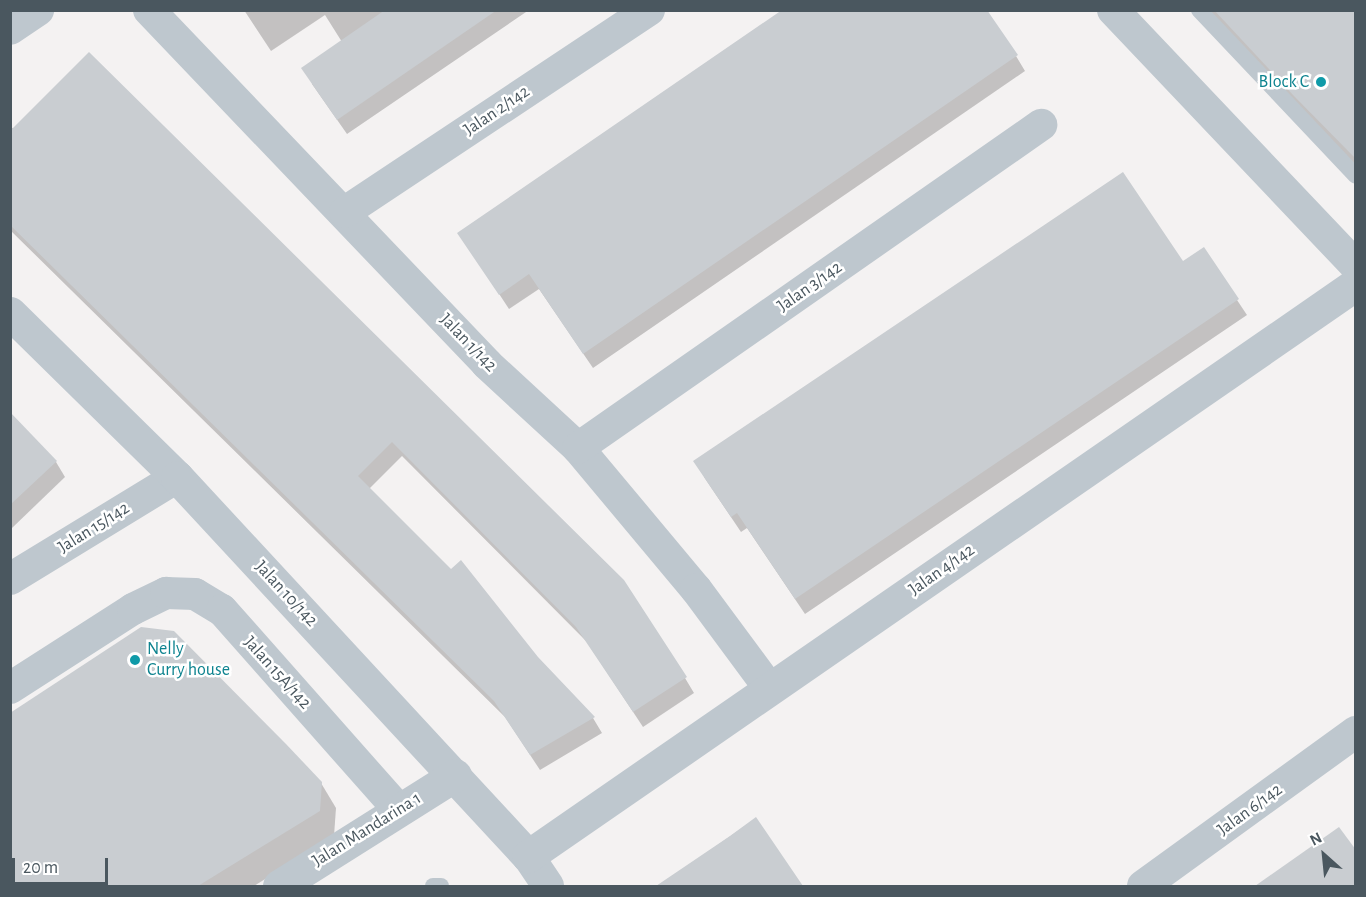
<!DOCTYPE html>
<html>
<head>
<meta charset="utf-8">
<style>
	body { margin:0 }
	#map { position:relative; width:1366px; height:897px; overflow:hidden; background:#f4f2f2; font-family:"Alegreya Sans",sans-serif }
	div>[style] { position:absolute }
	.shadow>* { inset:0; background:#0003 }
	.building>* { inset:0; background:#c9cdd1 }
	.service>* { height:16px; margin:-8px; padding:0 8px; transform-origin:8px; border-radius:8px; background:#bec7ce }
	.minor>* { height:32px; margin:-16px; padding:0 16px; transform-origin:16px; border-radius:16px; background:#bec7ce }
	.tertiary>* { height:33px; margin:-16.5px; padding:0 16.5px; transform-origin:16.5px; border-radius:16.5px; background:#bec7ce }
	.dots>* { width:16px; height:16px; translate:-50% -50%; box-sizing:border-box; border:3px solid #fff; border-radius:50% }
	span { translate:-50% -50%; white-space:nowrap; text-align:center; line-height:1.15; -webkit-text-stroke:5px #fff; paint-order:stroke }
	.culture-label { font-size:18px; color:#0d838f }
	.right { translate:-100% -50%; text-align:right }
	.left { translate:0 -50%; text-align:left }
	.street-label { font-size:18px; color:#4a575f }
	.frame { position:absolute; inset:0; border:12px solid #4a575f; pointer-events:none }
	.north { position:absolute; left:1294px; top:825px; width:60px; height:60px; -webkit-text-stroke:4px #fff; paint-order:stroke; rotate:333deg; font-size:16px; font-weight:700; line-height:24px; text-align:center; color:#4a575f }
	.north::after { content:''; display:block; margin:auto; width:21px; height:27px; background:#4a575f; clip-path:polygon(50% 0,100% 100%,50% 72%,0 100%) }
	.scale { position:absolute; left:12px; top:858px; width:96px; height:27px; box-sizing:border-box; border:3px solid #4a575f; border-top:0; padding-left:8px; font-size:18px; line-height:21px; white-space:nowrap; color:#4a575f; -webkit-text-stroke:4px #fff; paint-order:stroke }
</style>
</head>
<body>
<div id="map">
	<div class="shadow">
		<i style="clip-path:polygon(244px 10px,529px 10px,347px 134px,312px 84px,342px 42px,325px 15px,271px 51px)"></i>
		<i style="clip-path:polygon(1197px 10px,1356px 10px,1356px 176px)"></i>
		<i style="clip-path:polygon(1016px 56px,1025px 71px,593px 368px,539px 289px,509px 309px,459px 233px)"></i>
		<i style="clip-path:polygon(10px 126px,685px 678px,694px 693px,643px 727px,587px 642px,402px 456px,369px 489px,537px 658px,593px 718px,602px 733px,540px 770px,505px 717px,10px 230px)"></i>
		<i style="clip-path:polygon(1203px 249px,1247px 315px,805px 614px,747px 528px,741px 532px,704px 477px,1183px 263px)"></i>
		<i style="clip-path:polygon(10px 414px,56px 462px,65px 477px,11px 529px)"></i>
		<i style="clip-path:polygon(10px 714px,321px 783px,336px 808px,334px 836px,254px 886px,10px 886px)"></i>
		<i style="clip-path:polygon(755px 819px,802px 886px,659px 886px)"></i>
		<i style="clip-path:polygon(1339px 829px,1356px 852px,1356px 886px,1258px 886px)"></i>
	</div>
	<div class="building">
		<i style="clip-path:polygon(385px 10px,497px 10px,337px 120px,301px 68px)"></i>
		<i style="clip-path:polygon(782px 10px,987px 10px,1018px 55px,583px 354px,529px 274px,499px 295px,457px 233px)"></i>
		<i style="clip-path:polygon(1214px 10px,1356px 10px,1356px 159px,1294px 96px)"></i>
		<i style="clip-path:polygon(89px 52px,624px 580px,687px 677px,633px 712px,576px 627px,392px 442px,358px 476px,451px 569px,461px 560px,538px 657px,595px 717px,530px 755px,494px 701px,10px 225px,10px 131px)"></i>
		<i style="clip-path:polygon(1123px 172px,1183px 261px,1204px 247px,1239px 299px,795px 599px,737px 513px,731px 517px,693px 461px)"></i>
		<i style="clip-path:polygon(10px 412px,57px 461px,10px 505px)"></i>
		<i style="clip-path:polygon(141px 627px,174px 631px,286px 744px,322px 782px,320px 811px,198px 886px,10px 886px,10px 713px)"></i>
		<i style="clip-path:polygon(756px 817px,803px 886px,656px 886px,730px 836px)"></i>
		<i style="clip-path:polygon(1339px 827px,1356px 850px,1356px 886px,1255px 886px)"></i>
	</div>
	<div class="service">
		<i style="left:1199px;top:10px;width:228px;rotate:46.6deg"></i>
		<i style="left:433px;top:886px;width:8px"></i>
	</div>
	<div class="minor">
		<i style="left:149px;top:10px;width:489px;rotate:46.3deg"></i>
		<i style="left:487px;top:364px;width:124px;rotate:42.7deg"></i>
		<i style="left:578px;top:448px;width:184px;rotate:50.1deg"></i>
		<i style="left:696px;top:589px;width:124px;rotate:53.5deg"></i>
		<i style="left:1113px;top:10px;width:353px;rotate:46.5deg"></i>
		<i style="left:10px;top:29px;width:34px;rotate:-34deg"></i>
		<i style="left:345px;top:212px;width:365px;rotate:-33.6deg"></i>
		<i style="left:578px;top:448px;width:565px;rotate:-34.9deg"></i>
		<i style="left:10px;top:579px;width:196px;rotate:-31.4deg"></i>
		<i style="left:10px;top:688px;width:146px;rotate:-32.7deg"></i>
		<i style="left:133px;top:609px;width:37px;rotate:-26deg"></i>
		<i style="left:166px;top:593px;width:29px;rotate:2deg"></i>
		<i style="left:195px;top:594px;width:31px;rotate:31deg"></i>
		<i style="left:222px;top:610px;width:266px;rotate:48.5deg"></i>
		<i style="left:528px;top:856px;width:36px;rotate:56deg"></i>
		<i style="left:1143px;top:886px;width:263px;rotate:-35.9deg"></i>
	</div>
	<div class="tertiary">
		<i style="left:10px;top:313px;width:234px;rotate:44.5deg"></i>
		<i style="left:177px;top:477px;width:517px;rotate:47.2deg"></i>
		<i style="left:528px;top:856px;width:1006px;rotate:-34.64deg"></i>
		<i style="left:279px;top:886px;width:208px;rotate:-32.2deg"></i>
	</div>
	<div class="dots">
		<i style="left:1321px;top:82px;background:#0f9aa8"></i>
		<i style="left:135px;top:660px;background:#0f9aa8"></i>
	</div>
	<div class="culture-label">
		<span class="right" style="left:1309px;top:82px">Block C</span>
		<span class="left" style="left:147px;top:660px">Nelly<br>Curry house</span>
	</div>
	<div class="street-label">
		<span style="left:497px;top:111px;rotate:-34deg">Jalan 2/142</span>
		<span style="left:810px;top:287px;rotate:-35deg">Jalan 3/142</span>
		<span style="left:468px;top:343px;rotate:46deg">Jalan 1/142</span>
		<span style="left:94px;top:528px;rotate:-32deg">Jalan 15/142</span>
		<span style="left:942px;top:570px;rotate:-35deg">Jalan 4/142</span>
		<span style="left:286px;top:594px;rotate:47deg">Jalan 10/142</span>
		<span style="left:277px;top:673px;rotate:48deg">Jalan 15A/142</span>
		<span style="left:1250px;top:810px;rotate:-36deg">Jalan 6/142</span>
		<span style="left:367px;top:830px;rotate:-32deg">Jalan Mandarina 1</span>
	</div>
	<div class="frame"></div>
	<div class="north">N</div>
	<div class="scale">20 m</div>
</div>
</body>
</html>
